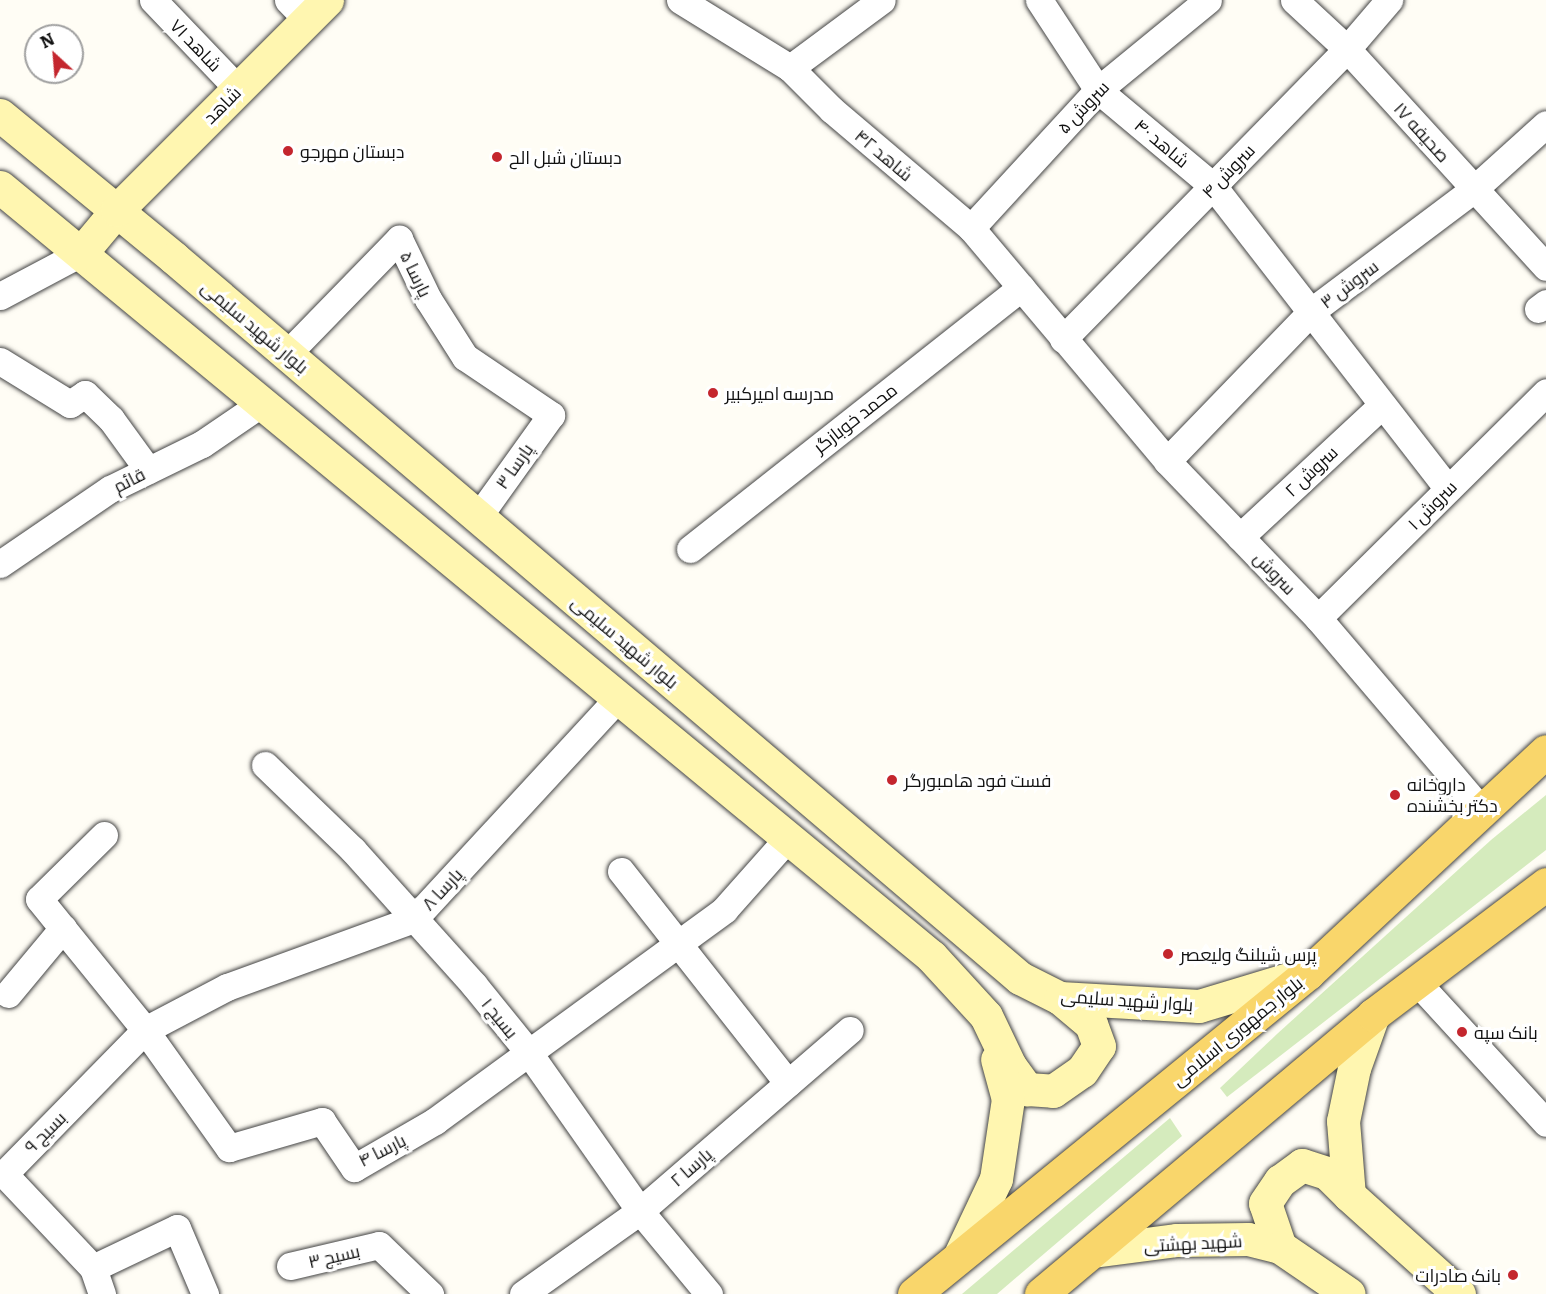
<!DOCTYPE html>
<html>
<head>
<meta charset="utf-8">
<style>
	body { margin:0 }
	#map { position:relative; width:1546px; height:1294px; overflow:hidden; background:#fffdf5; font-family:Literata,Cairo,serif }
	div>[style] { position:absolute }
	.green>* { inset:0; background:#d5ebbd }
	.roads { filter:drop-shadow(0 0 2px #444) drop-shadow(0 0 2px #444) }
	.minor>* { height:27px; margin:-13.5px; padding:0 13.5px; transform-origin:13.5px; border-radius:13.5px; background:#fff }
	.secondary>* { height:33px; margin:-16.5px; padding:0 16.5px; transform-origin:16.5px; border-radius:16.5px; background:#fff6b0 }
	.primary>* { height:33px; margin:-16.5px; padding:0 16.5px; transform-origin:16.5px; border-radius:16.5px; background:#f9d66b }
	.dots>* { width:16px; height:16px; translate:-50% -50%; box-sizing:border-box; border:3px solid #fff; border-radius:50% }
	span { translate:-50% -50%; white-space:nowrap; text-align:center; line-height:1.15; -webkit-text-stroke:6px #fff; paint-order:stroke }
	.street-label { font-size:18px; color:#111 }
	.poi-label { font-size:18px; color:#111 }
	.left { translate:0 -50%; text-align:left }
	.right { translate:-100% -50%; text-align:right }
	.north { position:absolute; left:24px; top:24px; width:60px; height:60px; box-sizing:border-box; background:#fff; border:2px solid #a0a0a0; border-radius:50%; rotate:334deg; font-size:16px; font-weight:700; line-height:24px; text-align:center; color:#111 }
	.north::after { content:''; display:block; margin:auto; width:21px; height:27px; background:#c4262e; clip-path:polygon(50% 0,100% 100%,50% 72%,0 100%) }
</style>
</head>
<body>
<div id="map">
	<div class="green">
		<i style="clip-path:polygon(1546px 795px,1546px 850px,1227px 1097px,1220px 1088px,1277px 1034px,1491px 840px)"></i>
		<i style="clip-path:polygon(1170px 1118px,1182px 1136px,997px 1294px,962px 1294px)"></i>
	</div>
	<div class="roads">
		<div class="minor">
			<i style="left:153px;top:0;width:123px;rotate:46.3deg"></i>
			<i style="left:288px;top:0;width:28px;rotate:46deg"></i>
			<i style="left:680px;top:0;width:129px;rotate:31.7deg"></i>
			<i style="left:790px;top:68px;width:59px;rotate:45deg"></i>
			<i style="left:832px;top:110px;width:182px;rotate:40.3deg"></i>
			<i style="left:971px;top:228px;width:304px;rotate:49.9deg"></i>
			<i style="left:1167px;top:461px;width:218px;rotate:46.1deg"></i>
			<i style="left:1318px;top:618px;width:253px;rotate:49.6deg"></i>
			<i style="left:1039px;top:0;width:108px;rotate:56.8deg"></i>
			<i style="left:1098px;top:90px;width:150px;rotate:39.9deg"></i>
			<i style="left:1213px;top:186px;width:383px;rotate:52.2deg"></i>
			<i style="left:1294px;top:0;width:72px;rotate:42.8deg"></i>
			<i style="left:1347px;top:49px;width:295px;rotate:47.6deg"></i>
			<i style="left:790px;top:68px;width:114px;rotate:-36.5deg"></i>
			<i style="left:971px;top:228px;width:188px;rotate:-47.4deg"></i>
			<i style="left:1098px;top:90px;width:142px;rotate:-39.3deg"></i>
			<i style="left:0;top:296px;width:92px;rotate:-28deg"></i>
			<i style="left:1538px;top:309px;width:10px;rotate:-37deg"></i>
			<i style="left:1063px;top:339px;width:406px;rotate:-45.6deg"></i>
			<i style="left:1347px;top:49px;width:65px;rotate:-49.4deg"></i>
			<i style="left:287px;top:354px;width:161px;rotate:-45.8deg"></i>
			<i style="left:399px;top:239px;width:67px;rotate:64.2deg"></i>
			<i style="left:428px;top:299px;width:69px;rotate:57.5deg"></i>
			<i style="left:465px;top:357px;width:104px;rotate:34deg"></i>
			<i style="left:551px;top:415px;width:125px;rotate:125.6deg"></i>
			<i style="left:0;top:361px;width:82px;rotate:31.6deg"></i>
			<i style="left:70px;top:404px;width:18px;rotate:-34deg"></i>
			<i style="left:85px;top:394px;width:36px;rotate:44deg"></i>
			<i style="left:111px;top:419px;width:63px;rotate:54deg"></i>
			<i style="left:1167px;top:461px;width:210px;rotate:-46deg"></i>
			<i style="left:1313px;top:310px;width:200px;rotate:-36.9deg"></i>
			<i style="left:1473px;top:190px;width:98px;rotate:-42.1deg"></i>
			<i style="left:1240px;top:537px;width:194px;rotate:-42.9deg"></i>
			<i style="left:690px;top:549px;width:422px;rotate:-38.3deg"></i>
			<i style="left:0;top:564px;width:133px;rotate:-34.3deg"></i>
			<i style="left:110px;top:489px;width:102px;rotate:-26.1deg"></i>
			<i style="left:202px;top:444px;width:73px;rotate:-34.3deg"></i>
			<i style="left:1318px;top:618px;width:321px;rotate:-44.7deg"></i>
			<i style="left:265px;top:765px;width:122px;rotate:44deg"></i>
			<i style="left:353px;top:850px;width:181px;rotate:48.1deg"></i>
			<i style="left:474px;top:985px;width:87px;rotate:51deg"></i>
			<i style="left:529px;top:1053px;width:193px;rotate:54.9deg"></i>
			<i style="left:640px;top:1211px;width:108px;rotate:50.3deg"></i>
			<i style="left:104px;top:835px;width:91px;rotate:135.4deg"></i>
			<i style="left:39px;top:899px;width:169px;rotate:51deg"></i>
			<i style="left:145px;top:1030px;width:145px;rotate:54.6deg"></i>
			<i style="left:229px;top:1148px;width:97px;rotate:-16.2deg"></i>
			<i style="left:322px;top:1121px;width:57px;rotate:55.8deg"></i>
			<i style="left:354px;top:1168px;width:94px;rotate:-30.1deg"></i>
			<i style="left:435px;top:1121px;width:358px;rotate:-36.1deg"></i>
			<i style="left:724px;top:910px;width:96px;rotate:-48.4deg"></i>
			<i style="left:621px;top:871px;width:270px;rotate:51.8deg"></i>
			<i style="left:1417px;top:982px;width:191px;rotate:47.5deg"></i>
			<i style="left:8px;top:994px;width:86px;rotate:-50.2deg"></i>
			<i style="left:290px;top:1266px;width:91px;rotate:-13.3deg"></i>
			<i style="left:379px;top:1245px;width:71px;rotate:43.9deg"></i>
			<i style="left:93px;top:1268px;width:93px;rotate:-25.5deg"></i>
			<i style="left:177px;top:1228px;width:72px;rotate:67deg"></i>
			<i style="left:102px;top:1294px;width:28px;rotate:-109deg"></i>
			<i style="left:93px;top:1268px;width:129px;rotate:-133.4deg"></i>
			<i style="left:4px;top:1174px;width:202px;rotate:-45.6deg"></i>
			<i style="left:145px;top:1030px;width:93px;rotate:-27.7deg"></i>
			<i style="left:227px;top:987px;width:199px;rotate:-20deg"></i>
			<i style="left:414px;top:919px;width:301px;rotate:-47.3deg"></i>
			<i style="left:523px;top:1294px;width:143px;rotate:-35.4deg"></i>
			<i style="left:640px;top:1211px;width:277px;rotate:-40.8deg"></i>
		</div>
		<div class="secondary">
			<i style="left:0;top:115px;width:225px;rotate:39.4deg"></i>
			<i style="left:174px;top:258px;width:1111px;rotate:40.4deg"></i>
			<i style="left:1020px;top:978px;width:45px;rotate:26.6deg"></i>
			<i style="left:1060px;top:998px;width:139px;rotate:3.3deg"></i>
			<i style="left:1199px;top:1006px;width:114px;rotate:-16.8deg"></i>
			<i style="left:0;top:187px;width:1208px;rotate:39.56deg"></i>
			<i style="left:931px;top:956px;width:81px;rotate:47.5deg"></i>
			<i style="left:986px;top:1016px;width:55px;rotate:64.4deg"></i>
			<i style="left:1010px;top:1066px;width:29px;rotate:54deg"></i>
			<i style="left:1027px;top:1089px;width:26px;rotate:4deg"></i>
			<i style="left:1053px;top:1091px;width:35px;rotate:-35deg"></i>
			<i style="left:1082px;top:1071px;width:30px;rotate:-56deg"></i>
			<i style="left:1099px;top:1046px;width:23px;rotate:-110deg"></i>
			<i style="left:1091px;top:1024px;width:40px;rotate:-140deg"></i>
			<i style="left:81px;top:253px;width:56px;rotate:-50.1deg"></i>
			<i style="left:117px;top:210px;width:297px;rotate:-45deg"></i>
			<i style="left:1373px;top:1015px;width:56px;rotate:109.7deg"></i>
			<i style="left:1354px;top:1068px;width:54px;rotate:101.7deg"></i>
			<i style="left:1343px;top:1121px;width:74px;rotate:85.4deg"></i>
			<i style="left:1349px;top:1195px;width:148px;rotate:42deg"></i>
			<i style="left:1280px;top:1247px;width:46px;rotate:-108.8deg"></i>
			<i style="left:1265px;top:1203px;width:27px;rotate:-56deg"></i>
			<i style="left:1280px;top:1181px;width:27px;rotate:-36deg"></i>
			<i style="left:1302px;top:1165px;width:26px;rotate:18deg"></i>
			<i style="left:1327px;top:1173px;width:31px;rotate:45deg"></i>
			<i style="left:1093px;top:1251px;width:85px;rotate:-7.5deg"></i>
			<i style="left:1177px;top:1240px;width:71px;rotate:-0.8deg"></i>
			<i style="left:1248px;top:1239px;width:33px;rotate:14deg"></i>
			<i style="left:1280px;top:1247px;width:83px;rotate:34.3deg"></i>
			<i style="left:960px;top:1255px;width:84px;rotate:-64.7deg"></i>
			<i style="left:996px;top:1179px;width:81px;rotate:-81.5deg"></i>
			<i style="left:1008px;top:1099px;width:41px;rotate:-105.4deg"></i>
		</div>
		<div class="primary">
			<i style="left:914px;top:1294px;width:508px;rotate:-39.17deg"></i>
			<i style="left:1308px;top:973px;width:325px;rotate:-43deg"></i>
			<i style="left:1041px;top:1294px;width:434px;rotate:-40deg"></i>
			<i style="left:1373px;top:1015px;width:217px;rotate:-37.1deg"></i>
		</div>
	</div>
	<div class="dots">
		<i style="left:288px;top:151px;background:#c4262e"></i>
		<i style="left:497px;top:157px;background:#c4262e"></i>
		<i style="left:713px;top:393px;background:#c4262e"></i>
		<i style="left:892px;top:780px;background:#c4262e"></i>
		<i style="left:1395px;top:795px;background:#c4262e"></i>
		<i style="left:1168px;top:954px;background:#c4262e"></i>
		<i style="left:1462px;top:1032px;background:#c4262e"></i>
		<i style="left:1513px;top:1275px;background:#c4262e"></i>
	</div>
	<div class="street-label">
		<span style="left:196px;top:45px;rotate:46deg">شاهد ۷۱</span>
		<span style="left:222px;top:105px;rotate:-45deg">شاهد</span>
		<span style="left:1083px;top:107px;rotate:-46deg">سروش ۵</span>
		<span style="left:1422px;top:132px;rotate:48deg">صحیفه ۱۷</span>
		<span style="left:1162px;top:143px;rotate:40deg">شاهد ۴۰</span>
		<span style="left:884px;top:155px;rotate:40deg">شاهد ۴۲</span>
		<span style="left:1228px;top:171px;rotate:-46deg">سروش ۴</span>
		<span style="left:416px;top:274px;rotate:64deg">پارسا ۵</span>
		<span style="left:1349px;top:284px;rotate:-37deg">سروش ۳</span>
		<span style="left:255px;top:327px;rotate:40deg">بلوار شهید سلیمی</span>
		<span style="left:855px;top:418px;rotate:-38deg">محمد خوبازگر</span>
		<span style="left:514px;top:466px;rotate:-55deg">پارسا ۳</span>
		<span style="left:1311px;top:471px;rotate:-43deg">سروش ۲</span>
		<span style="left:129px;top:480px;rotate:-27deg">قائم</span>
		<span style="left:1432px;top:505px;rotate:-45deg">سروش ۱</span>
		<span style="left:1275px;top:573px;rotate:46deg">سروش</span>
		<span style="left:625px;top:642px;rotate:40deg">بلوار شهید سلیمی</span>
		<span style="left:442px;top:889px;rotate:-47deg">پارسا ۸</span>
		<span style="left:1127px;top:1000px;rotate:4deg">بلوار شهید سلیمی</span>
		<span style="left:500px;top:1018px;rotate:51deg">بسیج ۱</span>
		<span style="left:1237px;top:1031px;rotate:-39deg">بلوار جمهوری اسلامی</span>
		<span style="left:45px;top:1132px;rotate:-45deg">بسیج ۹</span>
		<span style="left:382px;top:1150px;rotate:-27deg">پارسا ۴</span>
		<span style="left:691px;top:1167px;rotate:-41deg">پارسا ۲</span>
		<span style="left:1193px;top:1243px;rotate:-3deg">شهید بهشتی</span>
		<span style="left:334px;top:1256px;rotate:-13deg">بسیج ۳</span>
	</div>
	<div class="poi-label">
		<span class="left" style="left:300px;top:151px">دبستان مهرجو</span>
		<span class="left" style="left:509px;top:157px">دبستان شبل الح</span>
		<span class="left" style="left:725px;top:393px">مدرسه امیرکبیر</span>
		<span class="left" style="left:904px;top:780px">فست فود هامبورگر</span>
		<span class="left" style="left:1407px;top:795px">داروخانه<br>دکتر بخشنده</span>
		<span class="left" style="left:1180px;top:954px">پرس شیلنگ ولیعصر</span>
		<span class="left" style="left:1474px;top:1032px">بانک سپه</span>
		<span class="right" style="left:1501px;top:1275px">بانک صادرات</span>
	</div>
	<div class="north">N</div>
</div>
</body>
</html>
